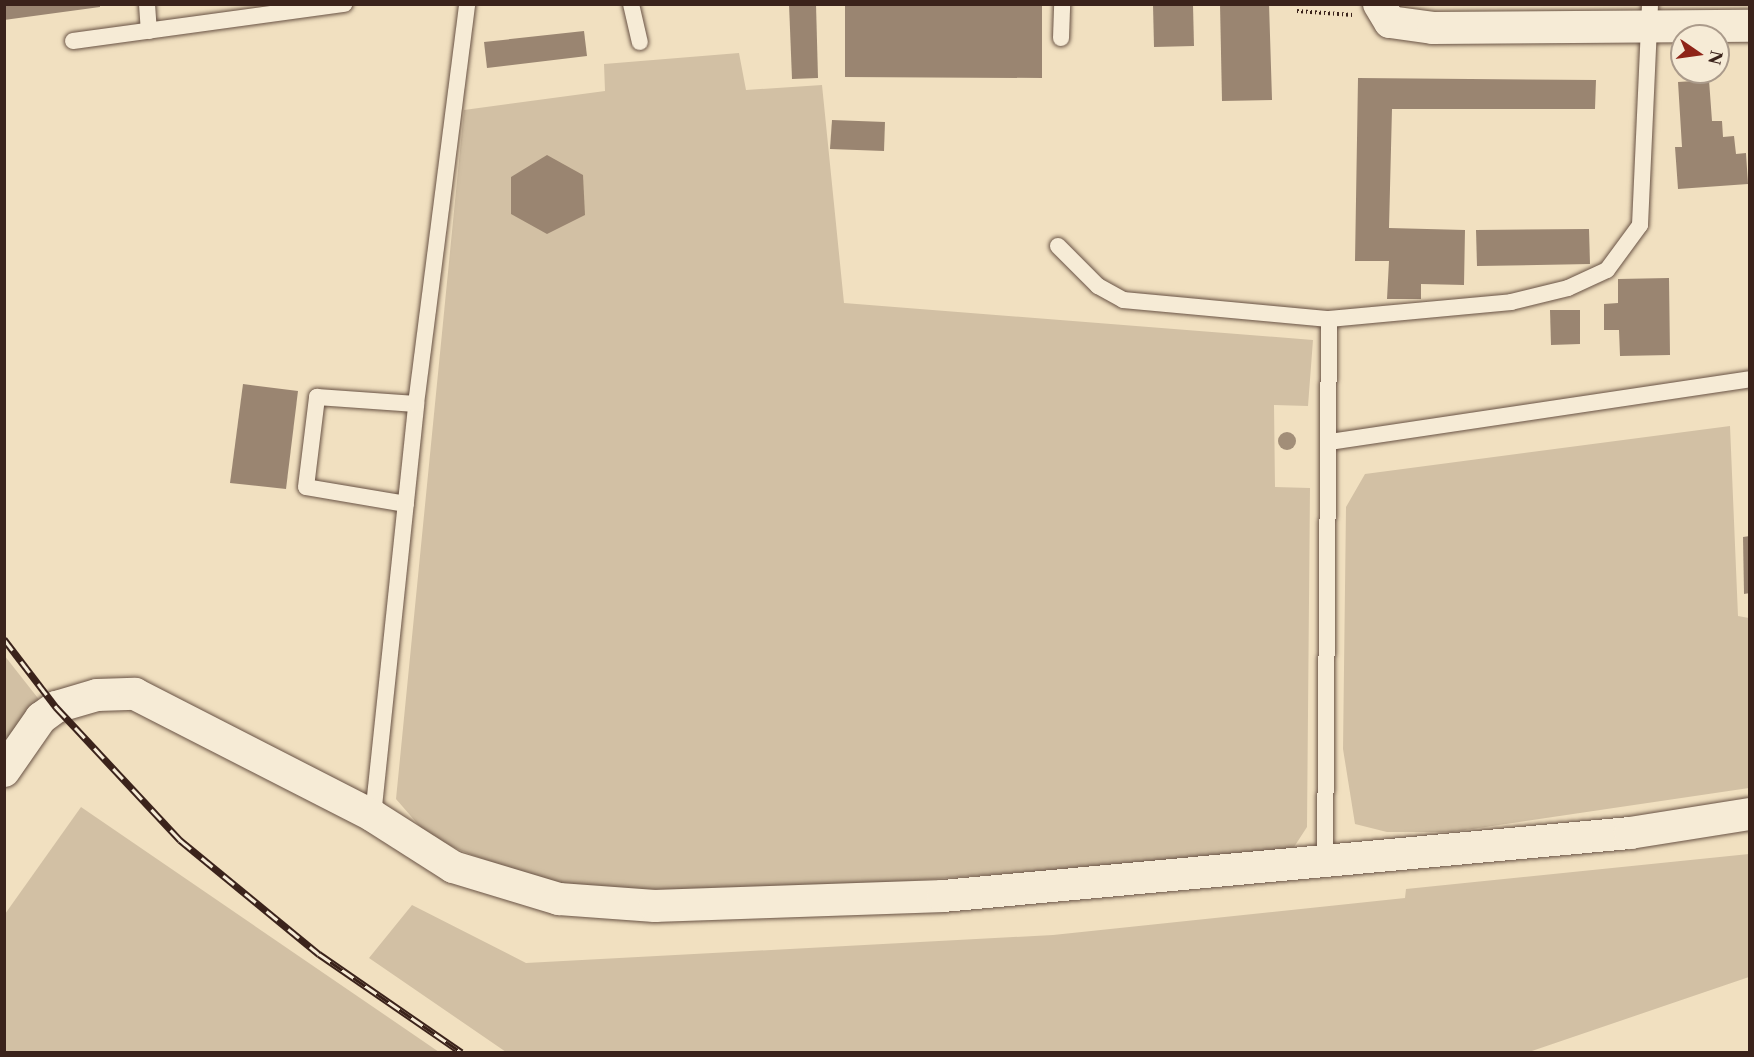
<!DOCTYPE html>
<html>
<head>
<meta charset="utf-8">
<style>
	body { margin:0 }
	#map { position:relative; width:1754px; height:1057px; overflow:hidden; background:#f1e0c0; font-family:"Libre Caslon Text",serif }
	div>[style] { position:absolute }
	.green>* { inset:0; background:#d2c0a4 }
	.building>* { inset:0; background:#9a8571 }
	.path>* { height:4px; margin-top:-2px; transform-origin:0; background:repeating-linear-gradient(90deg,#3b231b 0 1.5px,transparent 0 4.5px) }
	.roads { filter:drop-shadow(0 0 2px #685244) drop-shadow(0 0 2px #685244) }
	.lane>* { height:16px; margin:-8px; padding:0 8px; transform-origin:8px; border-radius:8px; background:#f6ebd6 }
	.street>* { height:32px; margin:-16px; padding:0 16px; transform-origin:16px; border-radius:16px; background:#f6ebd6 }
	.rail>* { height:7px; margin-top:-3.5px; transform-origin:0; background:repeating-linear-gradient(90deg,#f6ebd6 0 14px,#3b231b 0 28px); box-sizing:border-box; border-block:2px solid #3b231b }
	.trees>* { width:18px; height:18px; margin:-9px; border-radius:50%; background:#a28e78 }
	span { translate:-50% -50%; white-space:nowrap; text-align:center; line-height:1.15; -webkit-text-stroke:6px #f6ebd6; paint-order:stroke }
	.frame { position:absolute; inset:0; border:6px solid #3b231b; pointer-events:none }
	.north { position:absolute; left:1670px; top:24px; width:60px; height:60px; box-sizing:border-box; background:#f6ebd6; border:2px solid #ab9b8b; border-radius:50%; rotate:103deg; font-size:16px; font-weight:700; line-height:24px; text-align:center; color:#3b231b }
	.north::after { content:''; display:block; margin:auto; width:21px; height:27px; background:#8f2418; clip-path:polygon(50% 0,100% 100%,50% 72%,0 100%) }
</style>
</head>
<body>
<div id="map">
	<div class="green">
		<i style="clip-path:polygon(739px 53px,746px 90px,822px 85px,844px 303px,1313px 340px,1308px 406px,1274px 405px,1275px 487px,1310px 488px,1307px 827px,1294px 847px,1271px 854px,838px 886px,613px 891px,563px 886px,472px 855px,429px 837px,396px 799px,464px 110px,605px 91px,604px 64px)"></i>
		<i style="clip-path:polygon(1730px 426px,1738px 616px,1749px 618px,1749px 788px,1452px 832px,1387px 832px,1355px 824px,1343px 749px,1346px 507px,1365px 474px)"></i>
		<i style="clip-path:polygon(4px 655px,41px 702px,4px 749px)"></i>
		<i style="clip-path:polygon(81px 807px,439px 1052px,5px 1052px,5px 914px)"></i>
		<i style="clip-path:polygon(1749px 854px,1749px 977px,1529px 1052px,506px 1052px,369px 958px,412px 905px,526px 963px,1053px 935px,1405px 898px,1406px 889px)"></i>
	</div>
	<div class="building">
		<i style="clip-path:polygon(4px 4px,100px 4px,100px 7px,4px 20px)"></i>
		<i style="clip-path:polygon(789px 4px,816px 4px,818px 78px,792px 79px)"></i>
		<i style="clip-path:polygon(845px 4px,1042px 4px,1042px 78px,845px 77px)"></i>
		<i style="clip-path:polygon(1220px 4px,1269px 4px,1272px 100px,1222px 101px)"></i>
		<i style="clip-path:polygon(1153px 5px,1193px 5px,1194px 46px,1154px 47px)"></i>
		<i style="clip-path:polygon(584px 31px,587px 56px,487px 68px,484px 42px)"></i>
		<i style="clip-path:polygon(1358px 78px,1596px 80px,1595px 109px,1392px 109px,1389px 228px,1465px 230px,1464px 285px,1421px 284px,1421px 299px,1387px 299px,1389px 261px,1355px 261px)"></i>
		<i style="clip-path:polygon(1709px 80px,1712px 121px,1722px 121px,1723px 137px,1734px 136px,1736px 154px,1746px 153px,1748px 184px,1678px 189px,1675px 147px,1682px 147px,1678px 82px)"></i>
		<i style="clip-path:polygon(832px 120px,885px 122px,884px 151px,830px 149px)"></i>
		<i style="clip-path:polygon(547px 155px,583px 175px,585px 215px,547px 234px,511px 214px,511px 177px)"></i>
		<i style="clip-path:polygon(1589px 229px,1590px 264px,1477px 266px,1476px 230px)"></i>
		<i style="clip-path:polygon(1669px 278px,1670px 355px,1620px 356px,1619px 330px,1604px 330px,1604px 304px,1618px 303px,1618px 279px)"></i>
		<i style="clip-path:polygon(1550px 310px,1580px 310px,1580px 344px,1551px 345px)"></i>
		<i style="clip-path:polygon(243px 384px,298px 391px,286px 489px,230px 483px)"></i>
		<i style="clip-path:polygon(1750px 536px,1750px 593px,1744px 594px,1743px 537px)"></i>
	</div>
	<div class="path">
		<i style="left:1297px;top:11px;width:56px;rotate:4.1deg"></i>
	</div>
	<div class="roads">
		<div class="lane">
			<i style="left:147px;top:4px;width:27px;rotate:86deg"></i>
			<i style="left:631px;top:4px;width:39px;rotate:77deg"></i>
			<i style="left:1061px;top:38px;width:34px;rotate:-88deg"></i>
			<i style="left:73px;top:41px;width:274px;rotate:-7.8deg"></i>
			<i style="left:1058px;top:246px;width:57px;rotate:45deg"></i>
			<i style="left:1098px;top:286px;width:29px;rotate:29deg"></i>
			<i style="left:1123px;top:300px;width:207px;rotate:5.3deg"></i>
			<i style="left:1329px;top:319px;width:183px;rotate:-5.3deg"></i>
			<i style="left:1511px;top:302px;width:59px;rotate:-13.8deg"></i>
			<i style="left:1568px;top:288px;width:43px;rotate:-24.8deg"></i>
			<i style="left:1607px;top:270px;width:56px;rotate:-53.7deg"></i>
			<i style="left:1640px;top:225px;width:221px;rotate:-87.4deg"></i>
			<i style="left:1330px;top:442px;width:425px;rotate:-8.5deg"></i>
			<i style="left:406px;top:504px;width:101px;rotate:-170.4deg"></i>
			<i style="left:306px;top:487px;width:91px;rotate:-83deg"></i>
			<i style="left:317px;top:397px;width:99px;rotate:4deg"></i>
			<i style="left:373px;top:816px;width:414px;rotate:-84deg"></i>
			<i style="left:416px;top:404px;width:403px;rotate:-82.7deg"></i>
			<i style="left:1325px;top:863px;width:544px;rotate:-89.58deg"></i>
		</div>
		<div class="street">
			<i style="left:1379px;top:4px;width:21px;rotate:59deg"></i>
			<i style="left:1390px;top:22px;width:43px;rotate:7.9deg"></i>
			<i style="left:1433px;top:28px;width:317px;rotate:-0.4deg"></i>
			<i style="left:4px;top:771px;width:65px;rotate:-55.1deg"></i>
			<i style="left:41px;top:718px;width:19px;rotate:-36deg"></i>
			<i style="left:56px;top:707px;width:43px;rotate:-16.3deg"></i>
			<i style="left:97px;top:695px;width:38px;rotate:-2deg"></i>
			<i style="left:135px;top:694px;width:267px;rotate:27.1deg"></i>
			<i style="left:373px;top:816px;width:95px;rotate:32.5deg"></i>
			<i style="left:453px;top:867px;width:111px;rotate:16.8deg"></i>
			<i style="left:559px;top:899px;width:96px;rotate:4.2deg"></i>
			<i style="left:655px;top:906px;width:288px;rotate:-2deg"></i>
			<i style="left:943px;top:896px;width:690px;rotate:-5.24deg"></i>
			<i style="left:1630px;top:833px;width:121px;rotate:-9deg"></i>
		</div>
	</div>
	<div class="rail">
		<i style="left:4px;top:639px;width:86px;rotate:52.6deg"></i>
		<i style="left:56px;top:707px;width:182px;rotate:47deg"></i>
		<i style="left:180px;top:840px;width:180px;rotate:39.4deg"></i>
		<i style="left:319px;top:954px;width:173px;rotate:34.6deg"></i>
	</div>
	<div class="trees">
		<i style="left:1287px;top:441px"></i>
	</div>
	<div class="frame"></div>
	<div class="north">N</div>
</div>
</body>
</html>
